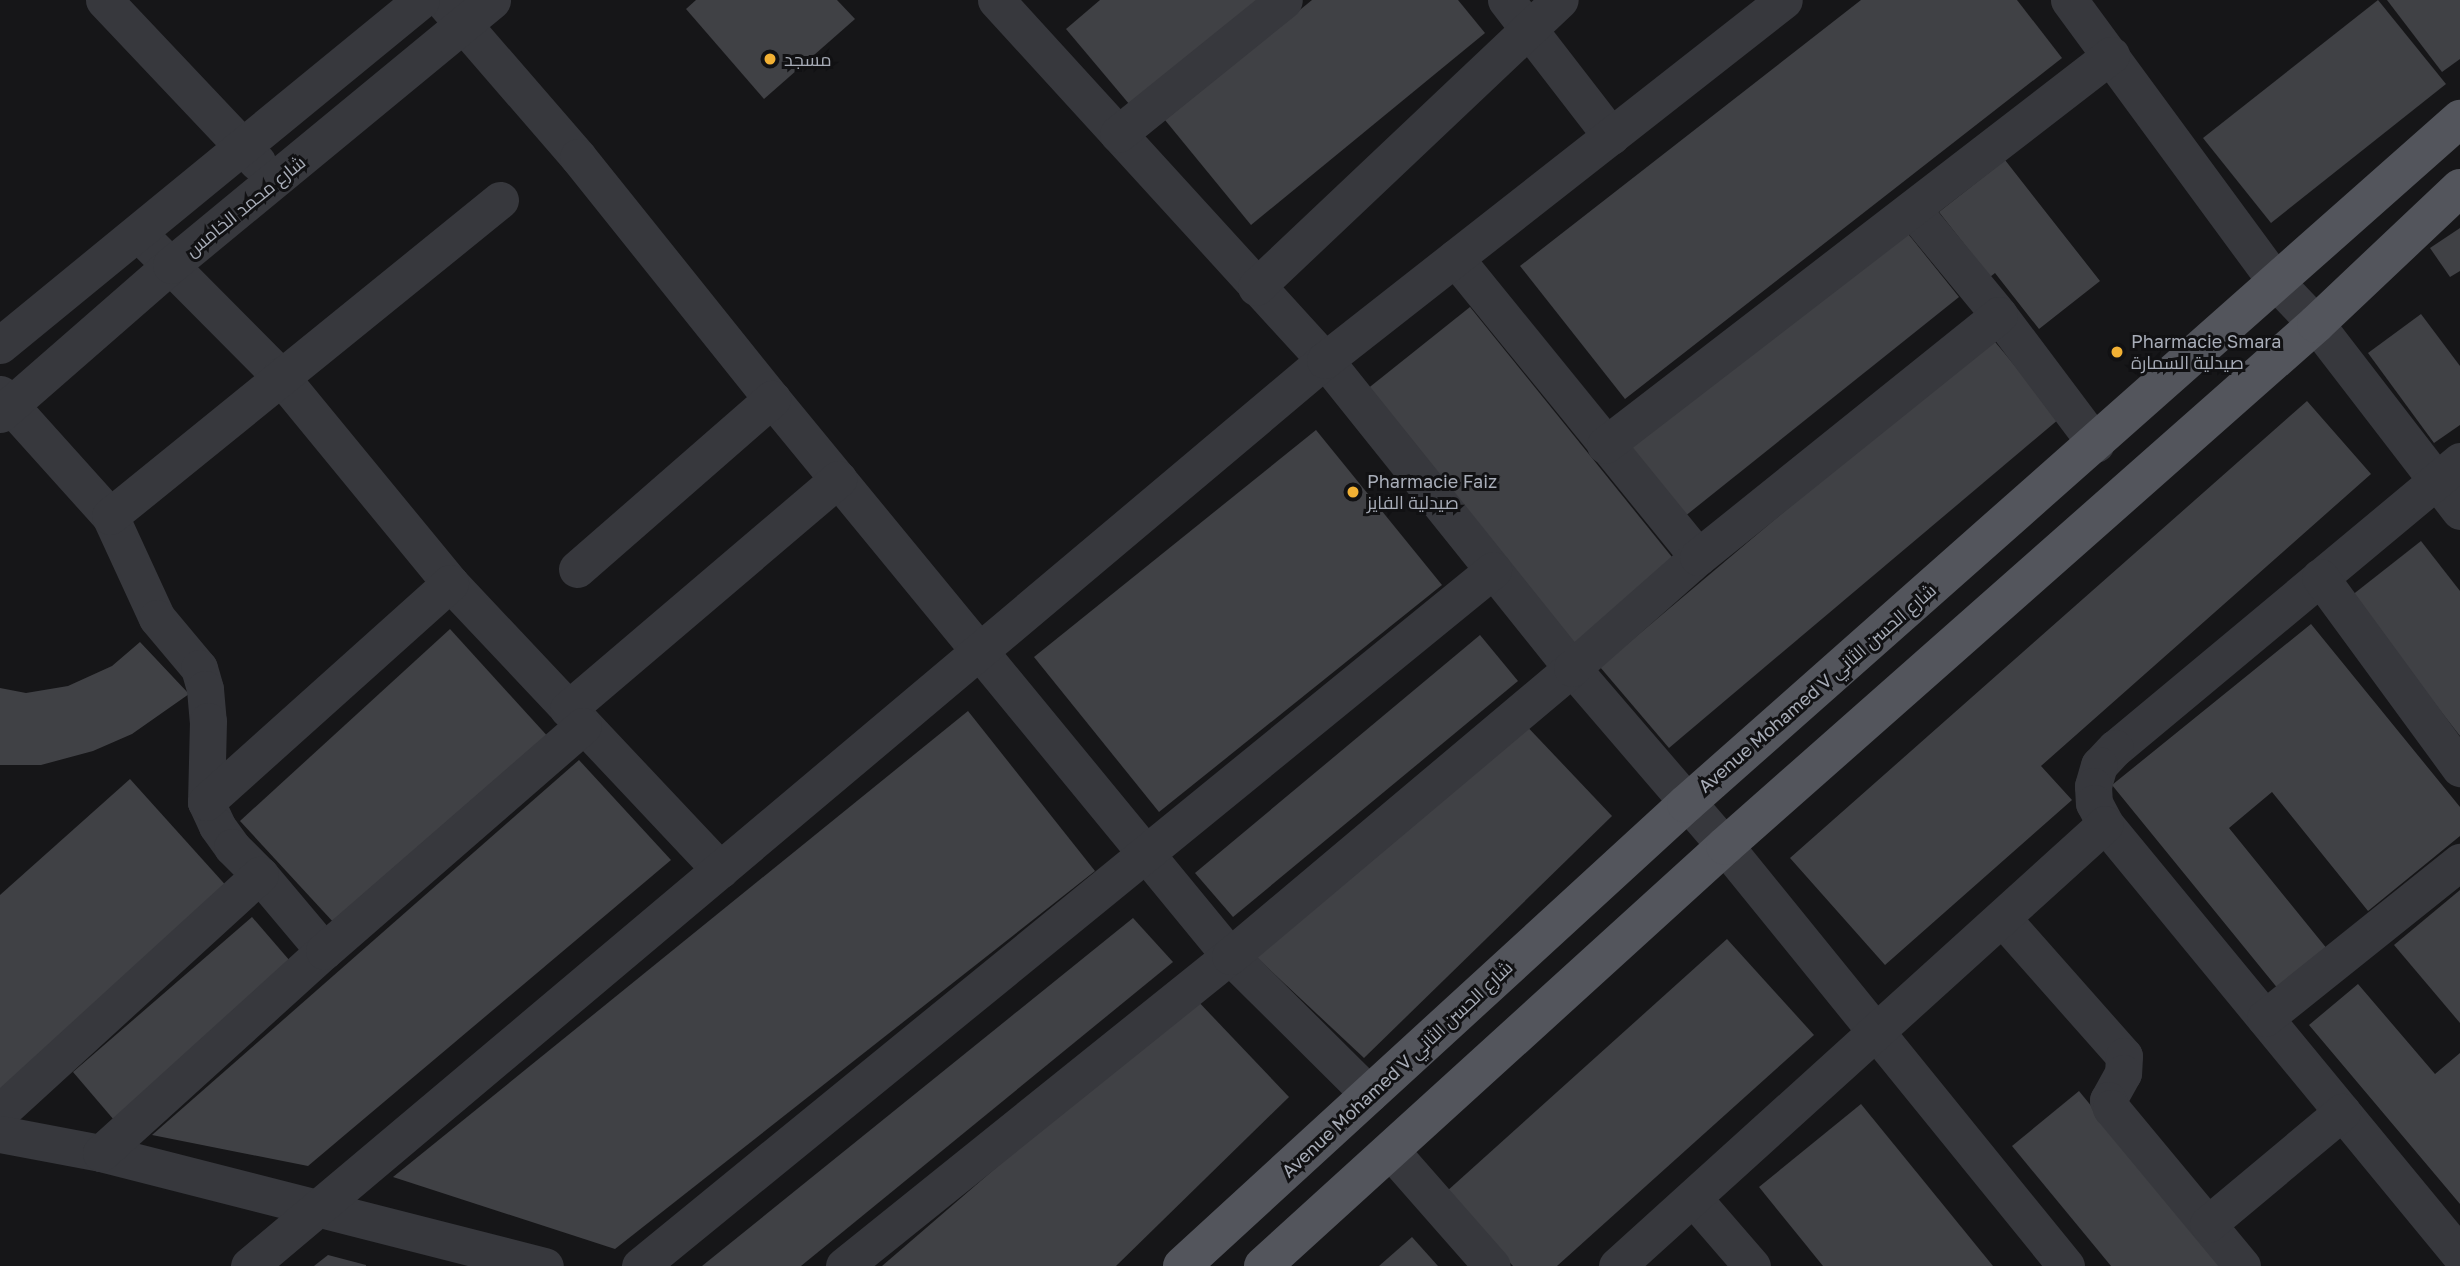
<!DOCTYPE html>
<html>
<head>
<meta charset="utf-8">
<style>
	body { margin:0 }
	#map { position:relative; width:2460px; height:1266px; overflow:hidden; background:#161618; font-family:"Golos Text",Cairo,sans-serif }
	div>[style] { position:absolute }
	.building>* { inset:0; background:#404145 }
	.minor>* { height:37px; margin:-18.5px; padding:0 18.5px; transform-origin:18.5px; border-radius:18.5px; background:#37383d }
	.primary>* { height:38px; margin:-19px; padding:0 19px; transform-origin:19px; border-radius:19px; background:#53555c }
	.dots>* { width:19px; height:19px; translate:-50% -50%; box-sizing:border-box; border:4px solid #111113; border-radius:50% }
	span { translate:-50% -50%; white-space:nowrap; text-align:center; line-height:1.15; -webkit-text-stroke:6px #111113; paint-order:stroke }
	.poi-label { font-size:18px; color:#a8adb8 }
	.left { translate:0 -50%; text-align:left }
	.street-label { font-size:18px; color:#a8adb8 }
</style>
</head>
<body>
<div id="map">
	<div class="building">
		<i style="clip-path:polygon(696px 0,837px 0,855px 19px,764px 99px,686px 9px)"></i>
		<i style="clip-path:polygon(1100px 0,1267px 0,1135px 111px,1066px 29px)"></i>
		<i style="clip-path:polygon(1312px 0,1458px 0,1485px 33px,1251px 225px,1165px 120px)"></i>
		<i style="clip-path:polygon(1861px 0,2017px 0,2062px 58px,1625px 399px,1520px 266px)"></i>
		<i style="clip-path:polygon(2378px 0,2446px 84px,2271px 223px,2203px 138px)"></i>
		<i style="clip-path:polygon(2387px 0,2460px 0,2460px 59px,2442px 72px)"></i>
		<i style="clip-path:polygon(2005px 160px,2100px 281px,2039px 329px,1995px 273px,1990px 277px,1939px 212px)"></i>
		<i style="clip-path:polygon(2460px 228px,2460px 271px,2450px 277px,2430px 248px)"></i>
		<i style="clip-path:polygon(1905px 230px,1959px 297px,1684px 517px,1630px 449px)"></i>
		<i style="clip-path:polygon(1470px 307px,1676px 562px,1572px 645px,1366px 390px)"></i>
		<i style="clip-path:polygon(2421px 314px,2460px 366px,2460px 425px,2434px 443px,2368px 353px)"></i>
		<i style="clip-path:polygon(1991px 337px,2059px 419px,1669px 748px,1600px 667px)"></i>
		<i style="clip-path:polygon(2307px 401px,2371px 474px,2041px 766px,2072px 800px,1885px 965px,1790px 858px)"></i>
		<i style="clip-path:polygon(1316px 430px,1442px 585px,1159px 812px,1034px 657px)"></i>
		<i style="clip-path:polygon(2421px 541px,2460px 591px,2460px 736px,2351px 596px)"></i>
		<i style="clip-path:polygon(2311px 624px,2460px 807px,2460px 836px,2368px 911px,2272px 792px,2229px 828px,2328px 950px,2279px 990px,2112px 785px)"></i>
		<i style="clip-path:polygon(450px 629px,551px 740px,335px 924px,240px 821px)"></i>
		<i style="clip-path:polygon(1480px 635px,1518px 681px,1233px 917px,1195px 873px)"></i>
		<i style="clip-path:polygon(140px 642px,189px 694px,132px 734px,93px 751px,41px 765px,0 765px,0 688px,26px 693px,68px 686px,112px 666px)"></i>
		<i style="clip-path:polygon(968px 711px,1095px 871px,615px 1249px,393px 1177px)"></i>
		<i style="clip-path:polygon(1521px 720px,1612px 816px,1364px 1058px,1253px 954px)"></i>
		<i style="clip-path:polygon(579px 760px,671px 860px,308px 1166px,152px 1135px)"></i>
		<i style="clip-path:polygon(130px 779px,230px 890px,0 1101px,0 895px)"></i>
		<i style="clip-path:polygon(2460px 890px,2460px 1023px,2394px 945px)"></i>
		<i style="clip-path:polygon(252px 917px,290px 961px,114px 1120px,73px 1072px)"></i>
		<i style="clip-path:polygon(1133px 918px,1173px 962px,801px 1266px,702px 1266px)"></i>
		<i style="clip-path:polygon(1727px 939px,1814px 1035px,1557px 1266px,1513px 1266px,1446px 1192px)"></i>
		<i style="clip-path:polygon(2358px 984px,2435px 1074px,2460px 1053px,2460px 1204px,2309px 1025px)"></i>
		<i style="clip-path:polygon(1194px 997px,1289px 1097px,1116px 1266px,882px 1266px)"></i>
		<i style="clip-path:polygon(2079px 1091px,2222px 1266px,2111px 1266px,2012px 1146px)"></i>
		<i style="clip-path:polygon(1861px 1104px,1993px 1266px,1823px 1266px,1759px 1187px)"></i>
		<i style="clip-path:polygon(1412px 1237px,1438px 1266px,1379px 1266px)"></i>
		<i style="clip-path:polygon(328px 1255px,366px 1265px,366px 1266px,314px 1266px)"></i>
	</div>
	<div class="minor">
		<i style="left:104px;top:0;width:223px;rotate:46.6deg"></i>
		<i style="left:442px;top:0;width:208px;rotate:49.1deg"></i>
		<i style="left:578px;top:157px;width:310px;rotate:51.3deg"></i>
		<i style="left:772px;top:399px;width:721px;rotate:50.57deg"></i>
		<i style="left:1230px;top:956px;width:196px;rotate:44.8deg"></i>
		<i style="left:996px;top:0;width:488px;rotate:47.6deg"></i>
		<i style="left:1325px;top:360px;width:395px;rotate:51.3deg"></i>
		<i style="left:1572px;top:668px;width:235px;rotate:49.3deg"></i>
		<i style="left:1725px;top:846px;width:541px;rotate:50.93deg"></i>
		<i style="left:1506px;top:0;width:172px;rotate:52.3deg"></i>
		<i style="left:2069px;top:0;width:351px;rotate:53.7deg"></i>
		<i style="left:2277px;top:283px;width:57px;rotate:46.4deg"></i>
		<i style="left:2316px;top:324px;width:236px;rotate:52.4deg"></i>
		<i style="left:1118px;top:134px;width:213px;rotate:-38.9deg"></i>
		<i style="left:1912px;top:209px;width:137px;rotate:50.6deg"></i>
		<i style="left:1999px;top:315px;width:161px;rotate:53.1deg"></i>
		<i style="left:138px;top:233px;width:202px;rotate:45.2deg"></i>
		<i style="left:280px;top:376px;width:268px;rotate:50.6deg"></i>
		<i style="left:450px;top:583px;width:394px;rotate:46.7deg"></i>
		<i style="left:1455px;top:258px;width:385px;rotate:50.9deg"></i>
		<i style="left:1256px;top:287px;width:418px;rotate:-43.4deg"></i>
		<i style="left:0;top:345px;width:544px;rotate:-39.33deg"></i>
		<i style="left:0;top:394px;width:164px;rotate:48deg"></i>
		<i style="left:110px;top:516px;width:112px;rotate:65.3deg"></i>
		<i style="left:157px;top:618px;width:65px;rotate:50deg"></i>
		<i style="left:199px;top:668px;width:22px;rotate:74deg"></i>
		<i style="left:205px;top:689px;width:32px;rotate:85deg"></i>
		<i style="left:208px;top:721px;width:81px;rotate:91.4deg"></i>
		<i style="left:206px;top:802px;width:26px;rotate:65deg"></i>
		<i style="left:217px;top:826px;width:26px;rotate:54deg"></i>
		<i style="left:232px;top:847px;width:40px;rotate:45deg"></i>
		<i style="left:260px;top:875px;width:99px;rotate:49.9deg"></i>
		<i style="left:0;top:414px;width:227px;rotate:-41.1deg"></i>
		<i style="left:171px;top:265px;width:416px;rotate:-39.5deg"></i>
		<i style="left:1605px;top:445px;width:639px;rotate:-37.62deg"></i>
		<i style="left:2460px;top:461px;width:449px;rotate:140.2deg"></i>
		<i style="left:2115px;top:748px;width:23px;rotate:133deg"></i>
		<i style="left:2099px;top:765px;width:22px;rotate:106deg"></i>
		<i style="left:2093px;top:786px;width:17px;rotate:87deg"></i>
		<i style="left:2094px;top:803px;width:24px;rotate:62deg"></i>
		<i style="left:2105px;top:824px;width:558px;rotate:50.52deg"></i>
		<i style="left:110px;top:516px;width:502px;rotate:-39.02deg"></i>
		<i style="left:577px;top:569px;width:259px;rotate:-41.1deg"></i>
		<i style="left:2320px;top:577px;width:237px;rotate:53.8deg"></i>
		<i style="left:568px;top:709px;width:355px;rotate:-40.4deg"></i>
		<i style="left:206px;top:802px;width:328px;rotate:-41.9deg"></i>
		<i style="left:2002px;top:918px;width:184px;rotate:48.5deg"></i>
		<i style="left:2124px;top:1056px;width:17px;rotate:93deg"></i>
		<i style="left:2123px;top:1073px;width:31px;rotate:119deg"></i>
		<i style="left:2108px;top:1100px;width:9px;rotate:69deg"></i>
		<i style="left:2111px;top:1108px;width:205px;rotate:50.3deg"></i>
		<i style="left:2265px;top:1018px;width:250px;rotate:-38.7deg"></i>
		<i style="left:0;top:1112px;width:352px;rotate:-42.4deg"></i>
		<i style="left:0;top:1134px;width:103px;rotate:10.7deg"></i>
		<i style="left:101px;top:1153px;width:458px;rotate:14.3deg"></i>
		<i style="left:1390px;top:1150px;width:154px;rotate:48.7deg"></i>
		<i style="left:101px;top:1153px;width:301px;rotate:-42.2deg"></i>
		<i style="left:324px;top:951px;width:343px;rotate:-41deg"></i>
		<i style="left:1693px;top:1198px;width:90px;rotate:49.1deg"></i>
		<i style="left:2208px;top:1224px;width:175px;rotate:-39.9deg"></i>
		<i style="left:249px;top:1266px;width:1407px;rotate:-40.1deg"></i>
		<i style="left:1325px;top:360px;width:583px;rotate:-38.11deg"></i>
		<i style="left:640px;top:1266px;width:1101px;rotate:-39.21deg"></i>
		<i style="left:844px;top:1266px;width:495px;rotate:-38.8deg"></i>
		<i style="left:1230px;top:956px;width:447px;rotate:-40.1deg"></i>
		<i style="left:1572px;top:668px;width:168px;rotate:-41.4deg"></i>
		<i style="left:1698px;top:557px;width:386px;rotate:-38.8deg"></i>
		<i style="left:1617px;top:1266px;width:658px;rotate:-42.17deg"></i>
	</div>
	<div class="primary">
		<i style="left:1182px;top:1266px;width:684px;rotate:-42.51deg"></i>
		<i style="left:1686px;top:804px;width:1034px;rotate:-41.51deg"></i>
		<i style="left:1263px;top:1266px;width:624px;rotate:-42.27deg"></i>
		<i style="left:1725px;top:846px;width:789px;rotate:-41.45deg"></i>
		<i style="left:2316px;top:324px;width:198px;rotate:-43.4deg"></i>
	</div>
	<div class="dots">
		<i style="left:770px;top:59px;background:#f2b134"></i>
		<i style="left:2117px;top:352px;background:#f2b134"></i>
		<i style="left:1353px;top:492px;background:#f2b134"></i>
	</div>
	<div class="poi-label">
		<span class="left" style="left:784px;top:59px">مسجد</span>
		<span class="left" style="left:2131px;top:352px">Pharmacie Smara<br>صيدلية السمارة</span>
		<span class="left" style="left:1367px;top:492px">Pharmacie Faiz<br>صيدلية الفايز</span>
	</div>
	<div class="street-label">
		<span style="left:245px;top:206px;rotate:-39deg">شارع محمد الخامس</span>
		<span style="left:1817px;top:688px;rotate:-41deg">Avenue Mohamed V شارع الحسن الثاني</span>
		<span style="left:1397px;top:1069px;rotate:-43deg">Avenue Mohamed V شارع الحسن الثاني</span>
	</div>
</div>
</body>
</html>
